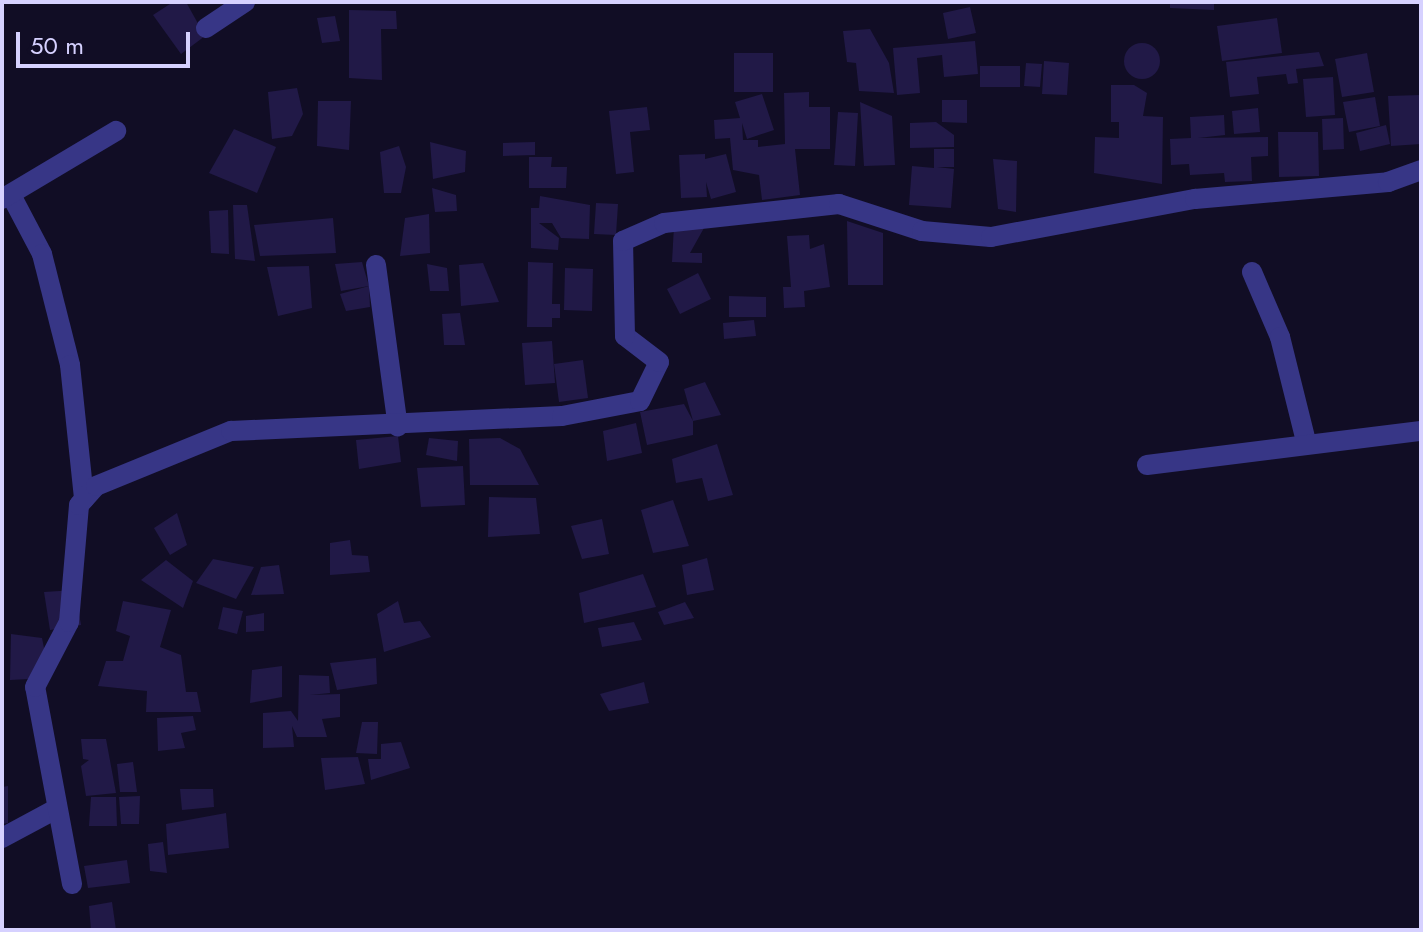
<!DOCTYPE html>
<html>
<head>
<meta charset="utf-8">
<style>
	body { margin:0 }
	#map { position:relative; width:1423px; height:932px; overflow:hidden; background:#110d25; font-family:Jost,sans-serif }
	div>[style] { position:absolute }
	.building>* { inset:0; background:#211947 }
	.round { border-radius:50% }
	.street>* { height:20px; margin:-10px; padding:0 10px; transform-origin:10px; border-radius:10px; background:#373686 }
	span { translate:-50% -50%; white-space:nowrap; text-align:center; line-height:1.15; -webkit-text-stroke:6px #110d25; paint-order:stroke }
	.frame { position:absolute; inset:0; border:4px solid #d6d1ff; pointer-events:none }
	.scale { position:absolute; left:16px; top:32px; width:174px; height:36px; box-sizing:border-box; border:4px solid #d6d1ff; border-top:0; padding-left:10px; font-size:24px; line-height:28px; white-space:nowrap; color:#d6d1ff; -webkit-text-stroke:6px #110d25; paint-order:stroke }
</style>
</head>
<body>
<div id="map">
	<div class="building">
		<i style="clip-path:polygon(173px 2px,186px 2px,205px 36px,181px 54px,153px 15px)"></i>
		<i style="clip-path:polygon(1170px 2px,1214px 2px,1214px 10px,1170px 8px)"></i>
		<i style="clip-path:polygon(970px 7px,976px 33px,948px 39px,943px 13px)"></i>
		<i style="clip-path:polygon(349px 10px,396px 11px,397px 29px,381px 29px,382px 80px,349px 78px)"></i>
		<i style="clip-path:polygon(335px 16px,340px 41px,322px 43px,317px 18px)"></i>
		<i style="clip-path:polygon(1277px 18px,1282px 53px,1222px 61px,1217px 26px)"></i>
		<i style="clip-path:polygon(870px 29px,889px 63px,894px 93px,859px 91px,856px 63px,847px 62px,843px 31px)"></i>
		<i style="clip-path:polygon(975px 41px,978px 74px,944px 77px,942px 55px,917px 58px,920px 93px,897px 95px,893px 48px)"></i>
		<i class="round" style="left:1124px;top:43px;width:36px;height:36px"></i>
		<i style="clip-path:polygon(1319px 52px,1324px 66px,1296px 69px,1298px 83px,1288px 84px,1286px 74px,1257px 77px,1259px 94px,1230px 97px,1226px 62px)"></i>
		<i style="clip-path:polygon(734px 53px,773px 53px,773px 92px,734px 92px)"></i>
		<i style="clip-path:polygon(1367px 53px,1374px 92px,1342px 97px,1335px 59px)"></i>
		<i style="clip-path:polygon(1044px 61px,1069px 63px,1067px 95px,1042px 94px)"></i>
		<i style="clip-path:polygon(1026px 63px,1042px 64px,1040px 87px,1024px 86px)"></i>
		<i style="clip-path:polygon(980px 66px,1020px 66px,1020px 87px,980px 87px)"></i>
		<i style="clip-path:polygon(1333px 77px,1335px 115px,1306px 117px,1303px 79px)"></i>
		<i style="clip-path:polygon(1111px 85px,1134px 85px,1147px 93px,1143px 116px,1163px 117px,1162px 184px,1094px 173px,1095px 137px,1119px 138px,1119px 122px,1111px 122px)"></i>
		<i style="clip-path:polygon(297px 88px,303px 114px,292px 136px,272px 139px,268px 92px)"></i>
		<i style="clip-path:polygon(809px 92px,809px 107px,830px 107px,830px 149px,795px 149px,800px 195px,762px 200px,759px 175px,733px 170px,730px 138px,715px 139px,714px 120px,740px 118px,735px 102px,762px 94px,774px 130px,747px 139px,742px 123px,743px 140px,758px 140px,758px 147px,785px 144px,784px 93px)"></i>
		<i style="clip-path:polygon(1421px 95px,1421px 144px,1391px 146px,1388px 96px)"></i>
		<i style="clip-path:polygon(1375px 97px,1380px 126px,1349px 132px,1343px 102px)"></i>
		<i style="clip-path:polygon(942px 100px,967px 100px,967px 123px,942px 122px)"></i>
		<i style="clip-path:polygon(318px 101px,351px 101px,349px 150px,317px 146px)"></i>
		<i style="clip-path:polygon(860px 102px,892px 116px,895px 165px,864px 166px)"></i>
		<i style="clip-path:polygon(647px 107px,650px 130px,630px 132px,634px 172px,616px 174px,609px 111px)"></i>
		<i style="clip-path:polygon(1258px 108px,1260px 132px,1234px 134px,1232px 111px)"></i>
		<i style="clip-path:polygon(838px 112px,858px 113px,855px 166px,834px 165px)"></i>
		<i style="clip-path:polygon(1224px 115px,1225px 135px,1198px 138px,1268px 137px,1268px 156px,1251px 157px,1252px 181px,1225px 182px,1224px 173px,1190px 175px,1189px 164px,1171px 165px,1170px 139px,1191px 138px,1190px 117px)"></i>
		<i style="clip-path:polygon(1343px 118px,1344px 149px,1323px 150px,1322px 119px)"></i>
		<i style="clip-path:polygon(936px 122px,954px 135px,954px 147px,910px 148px,910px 123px)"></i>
		<i style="clip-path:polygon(1386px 125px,1390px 144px,1360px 151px,1356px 133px)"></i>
		<i style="clip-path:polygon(234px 129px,276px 147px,257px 193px,209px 173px)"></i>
		<i style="clip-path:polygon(1278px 132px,1318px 132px,1319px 176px,1279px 177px)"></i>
		<i style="clip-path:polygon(430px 142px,466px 151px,465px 172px,433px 179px)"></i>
		<i style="clip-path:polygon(535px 142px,535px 155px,503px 156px,503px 143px)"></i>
		<i style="clip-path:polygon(399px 146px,406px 167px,401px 193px,384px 193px,380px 152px)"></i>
		<i style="clip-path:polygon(934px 149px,954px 149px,954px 167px,937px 167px,954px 169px,951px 208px,909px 205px,912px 166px,934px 168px)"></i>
		<i style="clip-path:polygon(705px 154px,705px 159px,726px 154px,736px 192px,711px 199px,706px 182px,707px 197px,681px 198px,679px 155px)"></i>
		<i style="clip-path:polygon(529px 157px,552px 157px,551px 167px,567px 167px,566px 188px,529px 188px)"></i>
		<i style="clip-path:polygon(993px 159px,1017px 161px,1016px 212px,998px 209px)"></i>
		<i style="clip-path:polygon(432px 188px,456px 195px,457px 211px,435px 212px)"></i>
		<i style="clip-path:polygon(540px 196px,590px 205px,589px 239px,561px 238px,552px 223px,539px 223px,559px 238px,558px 250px,531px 248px,531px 208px,539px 208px)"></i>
		<i style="clip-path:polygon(596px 203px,618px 204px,616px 235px,594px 234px)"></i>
		<i style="clip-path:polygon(233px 205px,247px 205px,255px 261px,235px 259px)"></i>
		<i style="clip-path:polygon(228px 210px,229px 254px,211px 253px,209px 211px)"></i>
		<i style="clip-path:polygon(429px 214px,430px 253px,400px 256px,405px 218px)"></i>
		<i style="clip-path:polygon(333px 218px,336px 253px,260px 256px,254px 225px)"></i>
		<i style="clip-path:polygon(847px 221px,883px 233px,883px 285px,848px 285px)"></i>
		<i style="clip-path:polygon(674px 226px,704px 228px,690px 253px,702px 253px,702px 263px,672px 262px)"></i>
		<i style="clip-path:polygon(809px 235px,810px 249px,824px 244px,830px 287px,804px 291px,805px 307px,784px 308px,783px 287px,791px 287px,787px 236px)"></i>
		<i style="clip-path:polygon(362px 262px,369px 286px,341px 291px,335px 264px)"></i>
		<i style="clip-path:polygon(528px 262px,553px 263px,552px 304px,560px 304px,560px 318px,552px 318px,552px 327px,527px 327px)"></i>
		<i style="clip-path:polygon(483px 263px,499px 302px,461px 306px,459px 265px)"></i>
		<i style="clip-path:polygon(427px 264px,447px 268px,449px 291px,430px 291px)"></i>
		<i style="clip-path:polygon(309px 266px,312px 308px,278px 316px,267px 267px)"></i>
		<i style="clip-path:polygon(565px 268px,593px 269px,592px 311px,564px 310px)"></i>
		<i style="clip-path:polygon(698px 273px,711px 299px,680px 314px,667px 289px)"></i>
		<i style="clip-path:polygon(369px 286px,370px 307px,346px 311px,340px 294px)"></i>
		<i style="clip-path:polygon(729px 296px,766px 297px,766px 317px,729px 317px)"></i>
		<i style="clip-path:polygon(460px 313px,465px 345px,444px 345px,442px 314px)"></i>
		<i style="clip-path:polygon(754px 320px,756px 336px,724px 339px,723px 323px)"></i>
		<i style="clip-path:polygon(552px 341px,555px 383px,525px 385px,522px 343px)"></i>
		<i style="clip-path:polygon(583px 360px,588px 398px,559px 402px,554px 364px)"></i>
		<i style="clip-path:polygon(705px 382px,721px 415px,693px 421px,693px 435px,647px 445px,640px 412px,684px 404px,693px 421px,684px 389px)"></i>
		<i style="clip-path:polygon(636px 423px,642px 453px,607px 461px,603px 431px)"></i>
		<i style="clip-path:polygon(398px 436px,401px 462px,359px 469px,356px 440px)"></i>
		<i style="clip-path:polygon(429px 438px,458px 441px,457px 461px,426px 455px)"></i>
		<i style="clip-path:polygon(500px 438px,520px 449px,539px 485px,470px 485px,469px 439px)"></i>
		<i style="clip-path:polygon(717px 444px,733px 495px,708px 501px,702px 478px,676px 483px,672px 459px)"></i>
		<i style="clip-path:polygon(463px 466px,465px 505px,421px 507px,417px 468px)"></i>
		<i style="clip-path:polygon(489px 497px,536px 498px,540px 534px,488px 537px)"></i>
		<i style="clip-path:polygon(673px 500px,689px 546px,653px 553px,641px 510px)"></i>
		<i style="clip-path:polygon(177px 513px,187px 545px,170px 555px,154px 528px)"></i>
		<i style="clip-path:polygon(602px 519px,609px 554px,582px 559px,571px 526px)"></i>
		<i style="clip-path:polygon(350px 540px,352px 555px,368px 556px,370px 572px,330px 575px,330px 543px)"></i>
		<i style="clip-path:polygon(707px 558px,714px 590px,687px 595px,682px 565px)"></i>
		<i style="clip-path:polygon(213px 559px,254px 567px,236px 599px,196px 583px)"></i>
		<i style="clip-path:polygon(166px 560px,193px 581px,183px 608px,141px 580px)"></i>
		<i style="clip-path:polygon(279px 565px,284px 594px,251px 595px,261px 567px)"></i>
		<i style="clip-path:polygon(643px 574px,656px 607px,584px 623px,579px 593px)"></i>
		<i style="clip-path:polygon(75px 590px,81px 625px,50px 630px,44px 592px)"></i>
		<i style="clip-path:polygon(123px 601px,171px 610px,160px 647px,181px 655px,186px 692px,197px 692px,201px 712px,146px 712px,147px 691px,98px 686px,106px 661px,123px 661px,130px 636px,116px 631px)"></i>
		<i style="clip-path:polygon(398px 601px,404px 623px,420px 621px,431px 637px,384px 652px,377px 614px)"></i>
		<i style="clip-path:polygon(685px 602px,694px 618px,664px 625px,658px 612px)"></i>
		<i style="clip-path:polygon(223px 607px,243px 611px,237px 634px,218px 629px)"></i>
		<i style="clip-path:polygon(264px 613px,264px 631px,246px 632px,246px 616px)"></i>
		<i style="clip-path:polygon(634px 622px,642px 640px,602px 647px,598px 628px)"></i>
		<i style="clip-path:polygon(11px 634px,42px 638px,45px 653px,29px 679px,10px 680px)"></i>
		<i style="clip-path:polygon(376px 658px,377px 684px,337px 690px,330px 663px)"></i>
		<i style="clip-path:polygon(282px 666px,282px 697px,250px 703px,252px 670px)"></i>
		<i style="clip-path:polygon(299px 675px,329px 676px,330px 693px,310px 695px,340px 694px,340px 717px,322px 719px,327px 737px,297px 737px,292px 726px,294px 747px,263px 748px,263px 713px,291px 711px,298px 721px)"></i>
		<i style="clip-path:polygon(644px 682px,649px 703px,609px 711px,600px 694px)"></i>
		<i style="clip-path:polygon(193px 716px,196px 730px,181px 733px,185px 748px,158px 751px,157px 718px)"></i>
		<i style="clip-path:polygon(362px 722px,378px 722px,377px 754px,356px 753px)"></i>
		<i style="clip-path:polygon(81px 739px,106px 739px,116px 793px,86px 796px,81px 766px,89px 760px,83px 759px)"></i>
		<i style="clip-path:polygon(401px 742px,410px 768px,371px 780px,368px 759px,381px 759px,381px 744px)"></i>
		<i style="clip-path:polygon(358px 757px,365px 784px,325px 790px,321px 758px)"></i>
		<i style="clip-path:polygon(133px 762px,137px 792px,120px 792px,117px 764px)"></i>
		<i style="clip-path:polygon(8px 786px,8px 823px,2px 824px,2px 787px)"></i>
		<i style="clip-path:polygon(180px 789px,213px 789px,214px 807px,182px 810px)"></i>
		<i style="clip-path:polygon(140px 796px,139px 824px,121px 824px,119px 797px)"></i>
		<i style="clip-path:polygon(91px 797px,116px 797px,117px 826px,89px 826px)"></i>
		<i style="clip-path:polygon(226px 813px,229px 848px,168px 855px,166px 824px)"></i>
		<i style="clip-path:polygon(163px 842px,167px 873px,150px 871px,148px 844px)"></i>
		<i style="clip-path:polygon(127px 860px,130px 883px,88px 888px,84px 866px)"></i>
		<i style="clip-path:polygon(112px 902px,116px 930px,91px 930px,89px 906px)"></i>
	</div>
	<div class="street">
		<i style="left:206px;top:28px;width:47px;rotate:-33.7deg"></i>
		<i style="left:12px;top:197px;width:64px;rotate:62.2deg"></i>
		<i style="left:42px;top:254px;width:114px;rotate:75.8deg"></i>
		<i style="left:70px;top:365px;width:135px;rotate:84deg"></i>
		<i style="left:2px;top:199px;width:133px;rotate:-30.8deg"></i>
		<i style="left:376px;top:265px;width:163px;rotate:82.3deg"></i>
		<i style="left:1252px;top:272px;width:71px;rotate:66.7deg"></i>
		<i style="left:1280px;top:337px;width:107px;rotate:76deg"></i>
		<i style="left:1147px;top:465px;width:276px;rotate:-7.1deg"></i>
		<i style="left:2px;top:838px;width:61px;rotate:-28.2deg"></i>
		<i style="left:72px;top:884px;width:200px;rotate:-100.6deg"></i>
		<i style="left:35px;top:687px;width:73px;rotate:-62.4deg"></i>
		<i style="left:69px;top:622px;width:117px;rotate:-85.1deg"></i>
		<i style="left:79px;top:505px;width:25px;rotate:-48deg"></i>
		<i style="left:96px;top:486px;width:146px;rotate:-22.2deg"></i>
		<i style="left:231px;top:431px;width:331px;rotate:-2.6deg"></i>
		<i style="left:562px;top:416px;width:79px;rotate:-10.9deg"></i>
		<i style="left:640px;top:401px;width:43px;rotate:-64deg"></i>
		<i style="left:659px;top:362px;width:43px;rotate:-142.6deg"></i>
		<i style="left:625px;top:336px;width:95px;rotate:-91.2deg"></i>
		<i style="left:623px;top:241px;width:45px;rotate:-23.7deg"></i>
		<i style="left:664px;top:223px;width:176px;rotate:-6.2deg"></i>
		<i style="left:839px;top:204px;width:87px;rotate:18deg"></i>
		<i style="left:922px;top:231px;width:69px;rotate:5deg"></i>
		<i style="left:991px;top:237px;width:208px;rotate:-10.6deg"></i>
		<i style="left:1195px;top:199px;width:194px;rotate:-5deg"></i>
		<i style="left:1388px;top:182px;width:35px;rotate:-20deg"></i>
	</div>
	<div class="frame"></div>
	<div class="scale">50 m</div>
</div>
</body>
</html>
